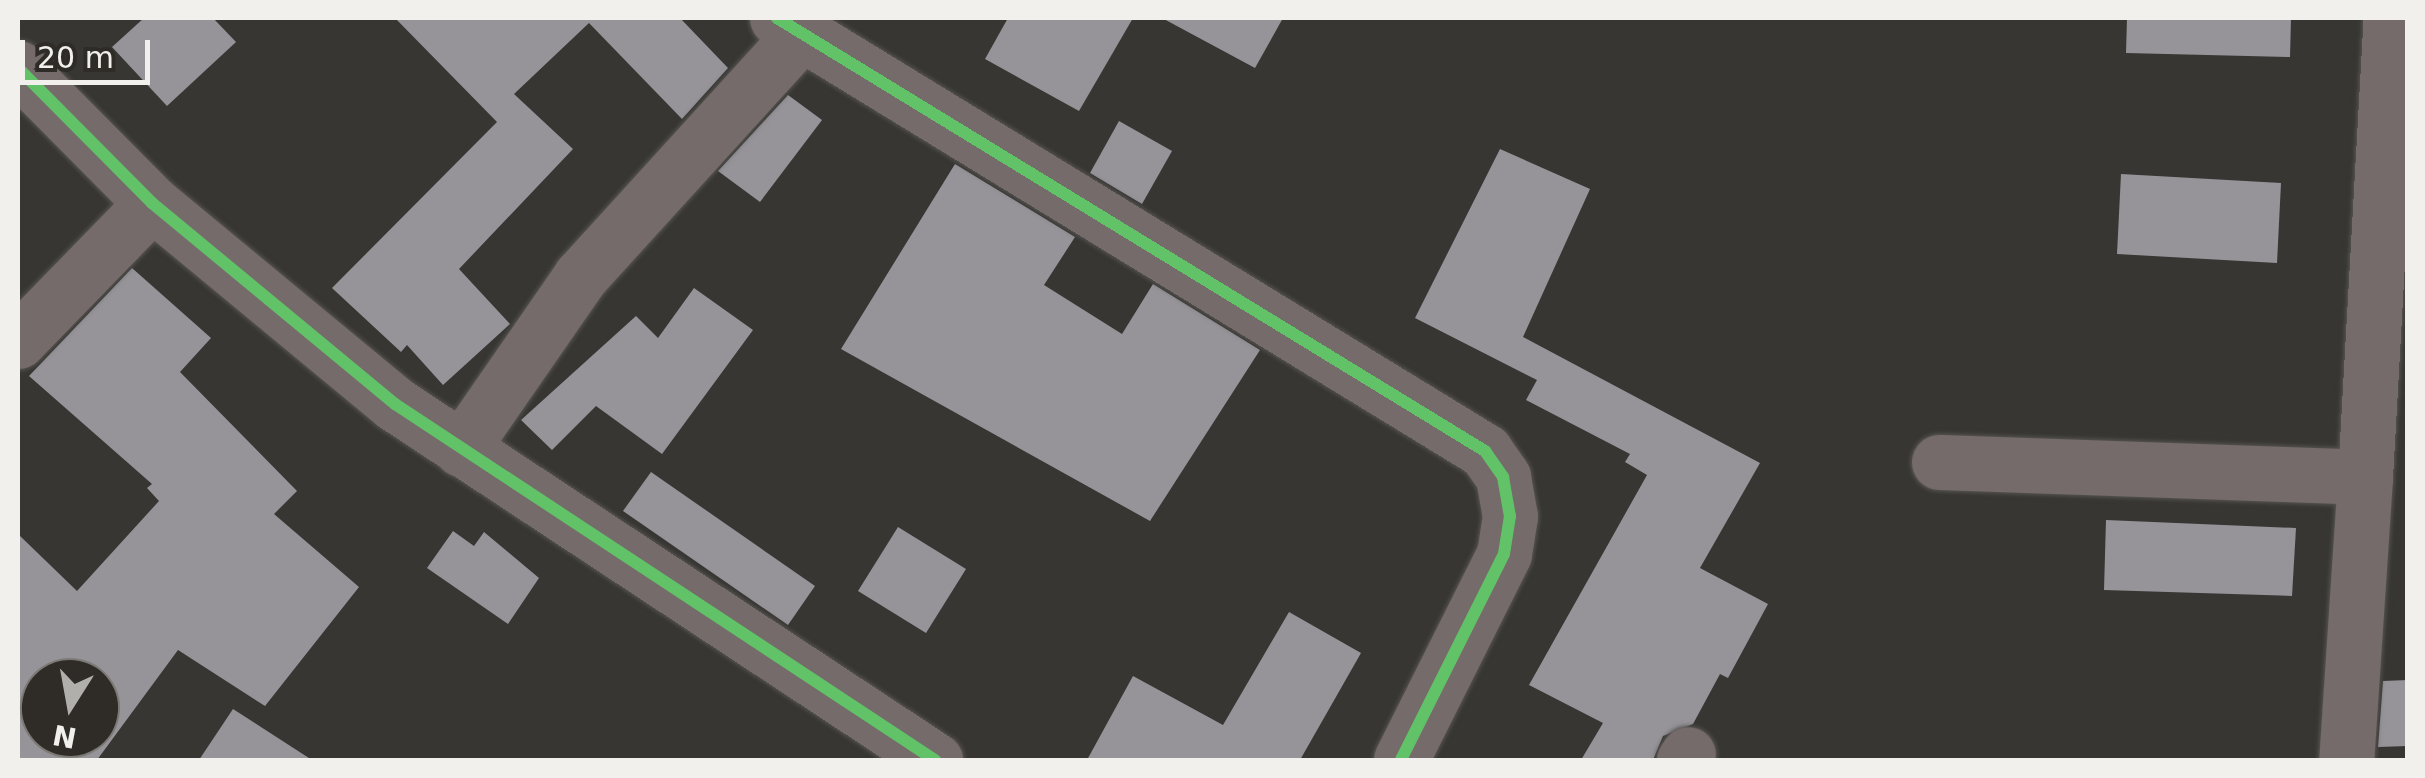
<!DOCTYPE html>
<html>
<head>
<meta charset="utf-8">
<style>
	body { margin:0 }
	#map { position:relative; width:2425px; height:778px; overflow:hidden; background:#383633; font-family:"DejaVu Sans",sans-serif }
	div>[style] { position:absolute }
	.building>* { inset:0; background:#969499 }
	.roads { filter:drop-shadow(0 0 2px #555451) drop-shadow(0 0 2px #555451) }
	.minor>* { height:55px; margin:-27.5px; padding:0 27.5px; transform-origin:27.5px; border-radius:27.5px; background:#756b6a }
	.cycleway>* { height:12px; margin:-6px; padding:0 6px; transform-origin:6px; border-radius:6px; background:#61c268 }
	span { translate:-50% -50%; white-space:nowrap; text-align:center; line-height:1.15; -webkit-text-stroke:10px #2f2c27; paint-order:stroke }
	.frame { position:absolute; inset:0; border:20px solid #f2f0ec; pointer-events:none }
	.north { position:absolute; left:20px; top:658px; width:100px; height:100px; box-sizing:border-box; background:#2f2c27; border:2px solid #7d7a76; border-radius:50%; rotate:191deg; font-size:28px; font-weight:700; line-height:40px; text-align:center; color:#f2f0ec }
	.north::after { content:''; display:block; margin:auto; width:35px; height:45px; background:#b1afab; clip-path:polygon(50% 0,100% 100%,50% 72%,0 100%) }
	.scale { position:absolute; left:20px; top:40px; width:130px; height:45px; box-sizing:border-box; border:5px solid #f2f0ec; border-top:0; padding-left:12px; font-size:30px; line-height:35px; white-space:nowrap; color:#f2f0ec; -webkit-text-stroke:8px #2f2c27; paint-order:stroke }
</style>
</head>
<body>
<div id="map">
	<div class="building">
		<i style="clip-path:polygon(144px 18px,213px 18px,236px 42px,167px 106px,112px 47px)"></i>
		<i style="clip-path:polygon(395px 18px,680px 18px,728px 68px,682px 119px,589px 23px,514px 94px,573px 149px,459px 269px,510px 324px,443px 385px,407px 345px,401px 352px,332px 288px,497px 122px)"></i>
		<i style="clip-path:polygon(1008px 18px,1133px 18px,1079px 111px,985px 59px)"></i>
		<i style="clip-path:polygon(1162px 18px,1283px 18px,1255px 68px)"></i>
		<i style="clip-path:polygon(2127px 18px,2291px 18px,2290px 57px,2126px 53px)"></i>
		<i style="clip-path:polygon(788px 95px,822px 120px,760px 202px,718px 171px)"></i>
		<i style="clip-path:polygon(1119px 121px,1172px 151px,1142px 204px,1090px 173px)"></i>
		<i style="clip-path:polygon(1500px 149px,1590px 189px,1523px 337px,1760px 463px,1700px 568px,1768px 604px,1728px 678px,1720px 674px,1693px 724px,1663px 736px,1653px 760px,1581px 760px,1603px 723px,1529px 685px,1647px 475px,1625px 462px,1630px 454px,1526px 400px,1537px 380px,1415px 318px)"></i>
		<i style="clip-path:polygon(955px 164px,1075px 237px,1044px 285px,1122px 334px,1153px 284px,1260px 350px,1150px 521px,841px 349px)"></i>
		<i style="clip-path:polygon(2121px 174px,2281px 183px,2277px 263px,2117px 254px)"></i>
		<i style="clip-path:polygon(evenodd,132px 268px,211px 338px,180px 372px,297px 491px,274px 514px,359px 587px,265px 706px,178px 650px,97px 760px,18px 760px,18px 534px,77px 591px,159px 501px,147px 488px,152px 484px,29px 376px,132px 268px,40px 678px,100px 678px,100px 738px,40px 738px,40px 678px)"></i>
		<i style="clip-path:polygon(694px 288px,753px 330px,662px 454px,596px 406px,552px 450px,521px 420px,636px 316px,658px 338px)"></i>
		<i style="clip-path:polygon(651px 472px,815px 586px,788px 625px,623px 511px)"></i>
		<i style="clip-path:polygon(2106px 520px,2296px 528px,2292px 596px,2104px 590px)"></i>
		<i style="clip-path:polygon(898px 527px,966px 569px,926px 633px,858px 591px)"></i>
		<i style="clip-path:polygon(453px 531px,474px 546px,484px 532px,539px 578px,508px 624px,427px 568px)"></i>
		<i style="clip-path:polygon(1289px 612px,1361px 653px,1300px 760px,1087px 760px,1133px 676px,1223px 725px)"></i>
		<i style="clip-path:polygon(2408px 680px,2408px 746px,2378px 747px,2383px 681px)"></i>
		<i style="clip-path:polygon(233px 709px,312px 760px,199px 760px)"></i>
	</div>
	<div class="roads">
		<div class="minor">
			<i style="left:777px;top:18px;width:830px;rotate:31.45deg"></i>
			<i style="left:1485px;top:451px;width:32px;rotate:55deg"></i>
			<i style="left:1503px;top:477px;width:40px;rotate:80deg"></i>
			<i style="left:1510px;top:516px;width:38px;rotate:99deg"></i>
			<i style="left:1504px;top:554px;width:230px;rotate:116.6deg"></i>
			<i style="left:18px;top:68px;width:190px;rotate:45.2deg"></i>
			<i style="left:152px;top:203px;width:315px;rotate:39.6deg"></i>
			<i style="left:395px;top:404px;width:647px;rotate:33.4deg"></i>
			<i style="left:18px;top:341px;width:192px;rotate:-45.8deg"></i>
			<i style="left:461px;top:449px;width:209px;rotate:-55.3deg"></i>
			<i style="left:580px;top:277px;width:326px;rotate:-47.7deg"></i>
			<i style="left:1939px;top:462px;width:426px;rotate:2deg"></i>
			<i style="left:2365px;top:477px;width:284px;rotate:93.8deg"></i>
			<i style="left:2365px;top:477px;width:460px;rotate:-86.8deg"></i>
			<i style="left:1684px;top:760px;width:7px;rotate:-56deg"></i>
		</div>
	</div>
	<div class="cycleway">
		<i style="left:777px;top:18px;width:830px;rotate:31.45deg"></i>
		<i style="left:1485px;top:451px;width:32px;rotate:55deg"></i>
		<i style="left:1503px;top:477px;width:40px;rotate:80deg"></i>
		<i style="left:1510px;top:516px;width:38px;rotate:99deg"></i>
		<i style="left:1504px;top:554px;width:230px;rotate:116.6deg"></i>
		<i style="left:18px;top:68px;width:190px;rotate:45.2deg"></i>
		<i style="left:152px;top:203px;width:315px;rotate:39.6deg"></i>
		<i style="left:395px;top:404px;width:647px;rotate:33.4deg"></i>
	</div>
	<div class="frame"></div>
	<div class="north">N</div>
	<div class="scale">20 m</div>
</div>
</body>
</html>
